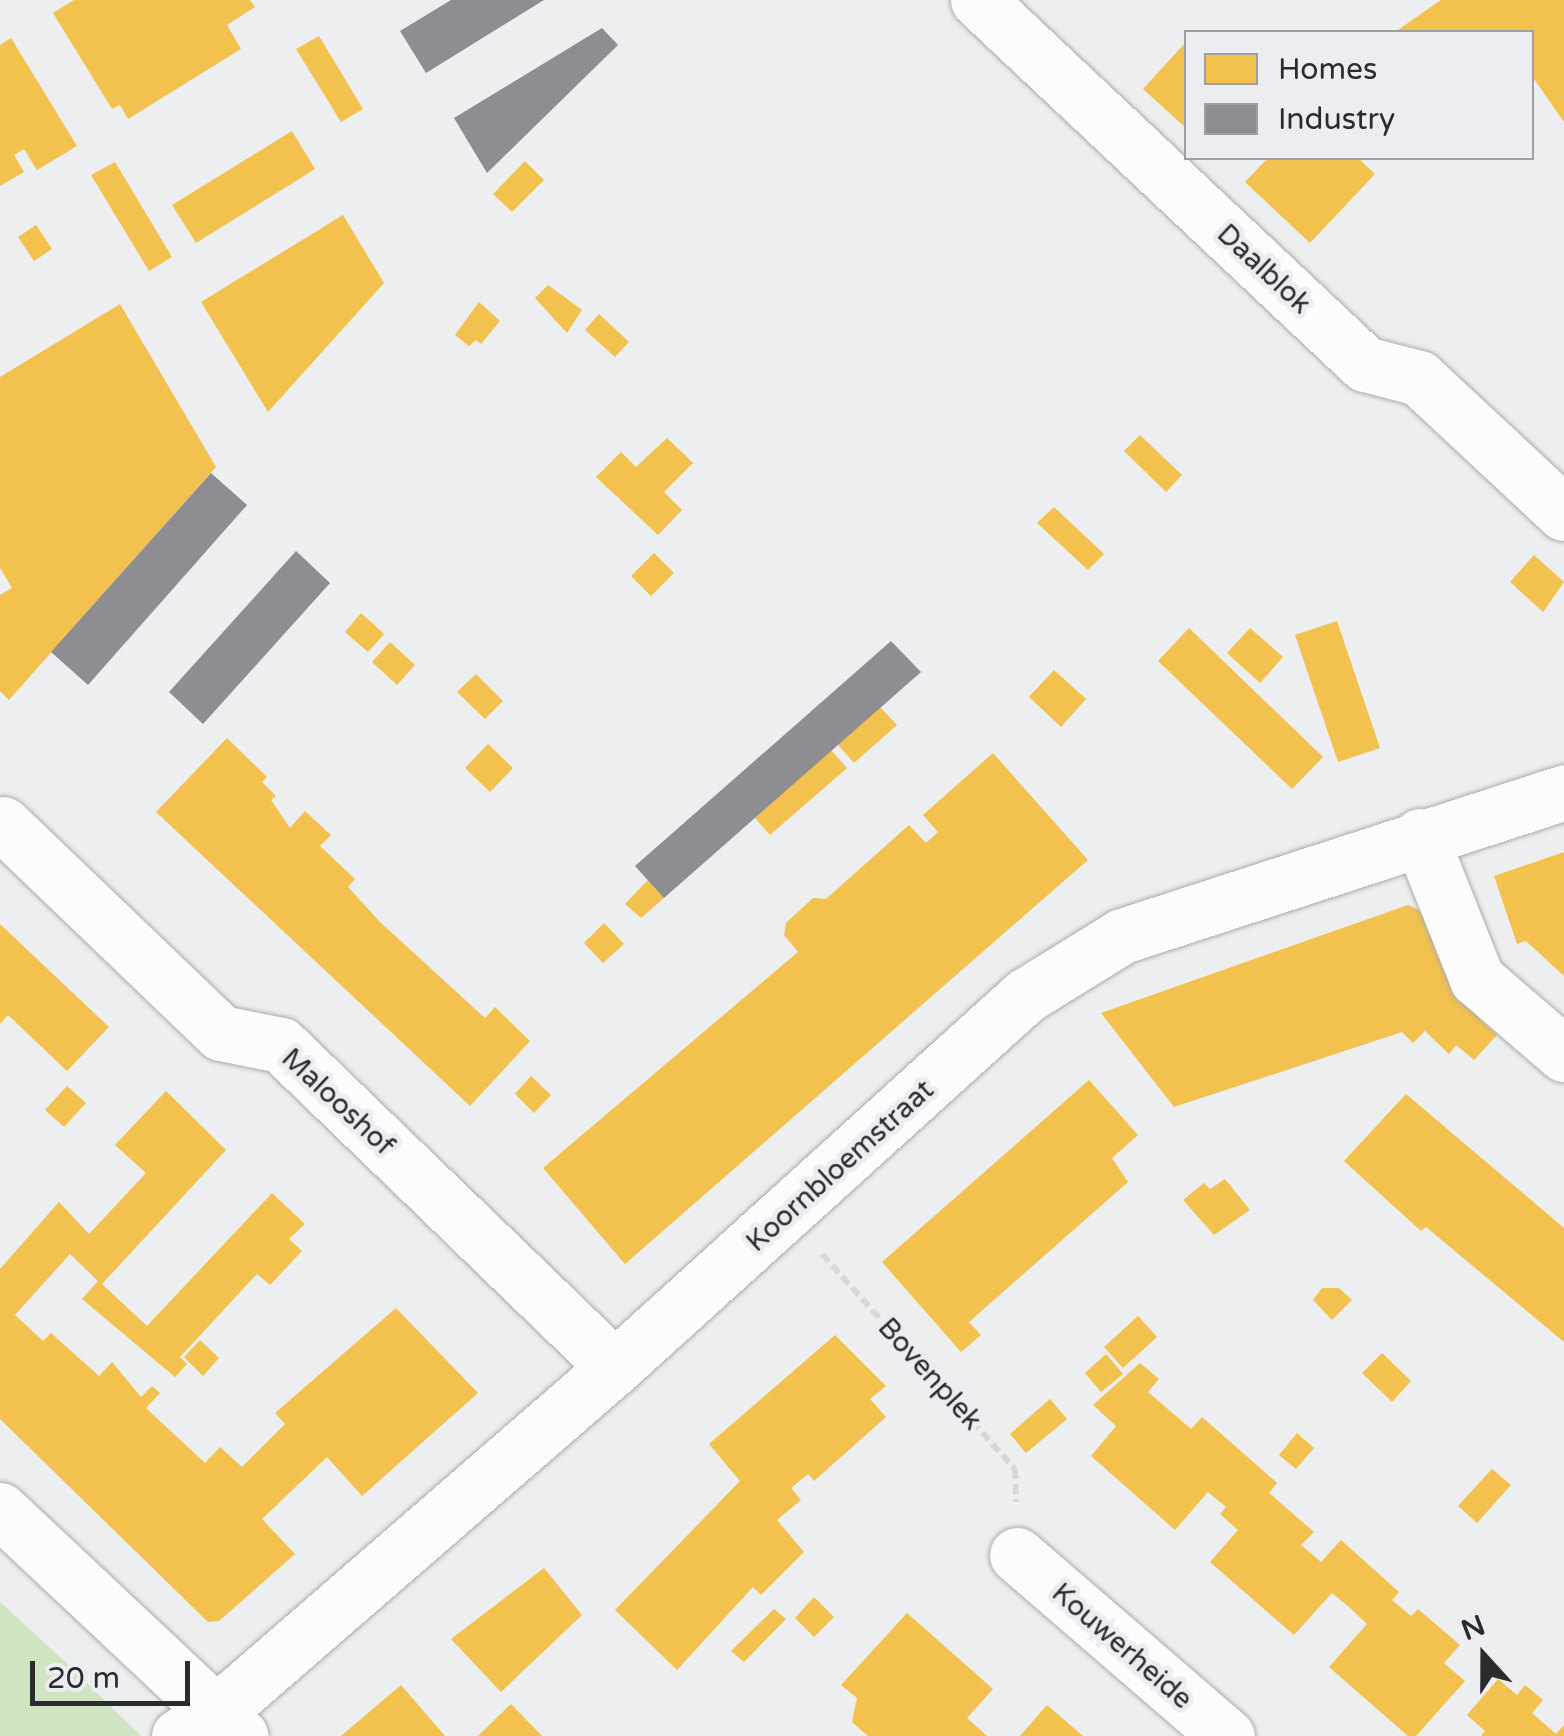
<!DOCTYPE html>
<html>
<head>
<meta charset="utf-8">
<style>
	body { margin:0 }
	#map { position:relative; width:1564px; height:1736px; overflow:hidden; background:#eceef0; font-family:"Varela Round",sans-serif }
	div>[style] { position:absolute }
	.green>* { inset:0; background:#d0e4c2 }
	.homes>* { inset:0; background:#f2c14e }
	.industry>* { inset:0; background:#8d8d92 }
	.path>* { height:6px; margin-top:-3px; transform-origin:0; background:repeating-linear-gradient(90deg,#d8d8d8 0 10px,transparent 0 15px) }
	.roads { filter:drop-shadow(0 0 2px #aaabad) drop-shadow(0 0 2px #aaabad) }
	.minor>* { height:55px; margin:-27.5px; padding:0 27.5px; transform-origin:27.5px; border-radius:27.5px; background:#fcfcfd }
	span { translate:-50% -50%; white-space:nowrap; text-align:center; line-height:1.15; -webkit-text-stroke:10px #ebedf1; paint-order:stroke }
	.street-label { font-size:28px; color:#2a2b2c }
	.legend { position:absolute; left:1184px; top:30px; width:350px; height:130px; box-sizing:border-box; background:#ebedf1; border:2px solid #9e9fa2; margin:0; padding:12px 18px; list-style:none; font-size:30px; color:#2a2b2c }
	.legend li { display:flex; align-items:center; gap:20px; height:50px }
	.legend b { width:50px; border:2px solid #9e9fa2 }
	.north { position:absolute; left:1434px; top:1606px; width:100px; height:100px; -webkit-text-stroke:8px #ebedf1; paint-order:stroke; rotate:339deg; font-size:28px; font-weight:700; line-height:40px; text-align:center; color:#2a2b2c }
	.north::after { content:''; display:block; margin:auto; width:35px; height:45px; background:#2a2b2c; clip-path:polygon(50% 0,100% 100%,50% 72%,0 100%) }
	.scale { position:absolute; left:30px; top:1661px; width:160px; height:45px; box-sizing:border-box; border:5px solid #2a2b2c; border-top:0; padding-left:12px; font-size:30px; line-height:35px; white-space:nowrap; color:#2a2b2c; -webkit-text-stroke:8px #ebedf1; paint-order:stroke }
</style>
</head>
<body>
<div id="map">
	<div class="green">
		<i style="clip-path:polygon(0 1602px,73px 1669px,141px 1736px,0 1736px)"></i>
	</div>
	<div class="homes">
		<i style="clip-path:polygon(74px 0,250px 0,255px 7px,227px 25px,241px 49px,128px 119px,120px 105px,112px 109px,53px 13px)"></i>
		<i style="clip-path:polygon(1441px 0,1564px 0,1564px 122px,1532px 76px,1532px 32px,1395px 32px)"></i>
		<i style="clip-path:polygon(319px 36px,363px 109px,341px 122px,296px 49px)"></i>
		<i style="clip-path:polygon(11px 38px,77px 146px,37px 170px,24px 149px,14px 155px,24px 172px,0 186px,0 45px)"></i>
		<i style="clip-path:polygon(1186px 42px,1186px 128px,1143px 89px)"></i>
		<i style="clip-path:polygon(292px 131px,315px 169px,196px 243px,172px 205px)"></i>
		<i style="clip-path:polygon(1268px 158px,1358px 158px,1375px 174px,1310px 243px,1245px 182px)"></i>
		<i style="clip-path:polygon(525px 161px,544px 180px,512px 212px,493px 194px)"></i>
		<i style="clip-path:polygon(115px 162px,172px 257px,149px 271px,91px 175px)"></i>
		<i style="clip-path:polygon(343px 215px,384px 283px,268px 412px,201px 302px)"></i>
		<i style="clip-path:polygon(36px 225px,52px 249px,34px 261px,18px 237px)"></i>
		<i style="clip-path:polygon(548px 285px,582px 310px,567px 333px,535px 298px)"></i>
		<i style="clip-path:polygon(479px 302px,500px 321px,481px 344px,476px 340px,469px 346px,455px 335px)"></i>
		<i style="clip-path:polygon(120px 304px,216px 467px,9px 700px,0 691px,0 595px,12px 588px,0 568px,0 377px)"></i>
		<i style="clip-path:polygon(599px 314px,629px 342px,615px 357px,585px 330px)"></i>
		<i style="clip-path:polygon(1140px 435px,1182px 475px,1166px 492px,1124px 451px)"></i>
		<i style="clip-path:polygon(667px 438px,693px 463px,664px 492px,682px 510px,658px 535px,596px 477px,621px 452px,636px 467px)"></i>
		<i style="clip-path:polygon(1054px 507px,1104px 554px,1088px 570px,1037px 523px)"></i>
		<i style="clip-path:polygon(654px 553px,674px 573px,651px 596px,631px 576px)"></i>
		<i style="clip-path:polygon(1534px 555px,1564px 582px,1543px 612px,1510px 582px)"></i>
		<i style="clip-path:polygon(361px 613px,384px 634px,368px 652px,345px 632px)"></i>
		<i style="clip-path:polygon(1337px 621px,1380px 748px,1338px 762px,1295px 635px)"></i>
		<i style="clip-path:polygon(1189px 628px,1323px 757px,1292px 789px,1158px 661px)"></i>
		<i style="clip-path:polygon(1250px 628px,1283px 657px,1260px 683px,1227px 653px)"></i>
		<i style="clip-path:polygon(390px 642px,415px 665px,397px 685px,372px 662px)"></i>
		<i style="clip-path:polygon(1054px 670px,1086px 699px,1061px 727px,1029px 697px)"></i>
		<i style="clip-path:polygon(476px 674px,503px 701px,485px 719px,457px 692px)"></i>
		<i style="clip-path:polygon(880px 707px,897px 725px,854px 763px,838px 745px)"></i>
		<i style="clip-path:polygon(227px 738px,267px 777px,262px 782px,276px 796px,271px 800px,290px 828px,305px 811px,331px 835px,320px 846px,355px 879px,348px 887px,380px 922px,485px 1018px,495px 1007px,530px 1041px,470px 1106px,156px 812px)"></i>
		<i style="clip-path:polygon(488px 744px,513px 768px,490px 792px,465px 768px)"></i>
		<i style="clip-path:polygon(831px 750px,847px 768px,770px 835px,755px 818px)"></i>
		<i style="clip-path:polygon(993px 753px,1088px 860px,625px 1264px,543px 1168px,798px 952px,784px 935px,786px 923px,813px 898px,826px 899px,909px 825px,926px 843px,938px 832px,923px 815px)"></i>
		<i style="clip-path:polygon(1564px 852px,1564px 976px,1526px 941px,1517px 944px,1494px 876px)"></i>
		<i style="clip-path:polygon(648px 880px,664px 898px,641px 918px,625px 904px)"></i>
		<i style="clip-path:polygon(1408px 905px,1431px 916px,1487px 1012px,1480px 1019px,1497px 1035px,1474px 1060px,1456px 1045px,1449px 1054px,1425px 1031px,1413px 1043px,1402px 1032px,1174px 1107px,1101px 1013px)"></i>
		<i style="clip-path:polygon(604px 923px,624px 944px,603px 963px,584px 943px)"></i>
		<i style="clip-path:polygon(0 924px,109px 1027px,67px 1071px,8px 1015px,0 1024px)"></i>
		<i style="clip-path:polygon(531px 1076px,551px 1095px,534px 1113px,515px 1094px)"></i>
		<i style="clip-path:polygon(1089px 1080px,1138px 1135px,1112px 1158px,1128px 1182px,969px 1322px,981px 1335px,961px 1352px,882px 1262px)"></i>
		<i style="clip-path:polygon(67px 1086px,86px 1103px,64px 1127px,45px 1110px)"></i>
		<i style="clip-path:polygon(166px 1091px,226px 1150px,102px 1284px,147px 1326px,272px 1193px,305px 1224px,289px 1239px,302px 1251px,270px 1285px,257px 1274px,180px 1357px,187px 1364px,175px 1377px,82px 1299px,98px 1281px,70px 1254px,15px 1315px,43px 1341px,51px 1333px,99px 1376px,112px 1362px,141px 1397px,152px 1386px,160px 1393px,146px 1408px,205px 1463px,220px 1447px,242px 1467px,285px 1424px,275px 1413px,396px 1308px,478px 1393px,362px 1496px,327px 1457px,262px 1519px,295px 1554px,219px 1621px,208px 1622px,0 1419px,0 1269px,59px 1202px,89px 1234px,146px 1173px,115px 1145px)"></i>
		<i style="clip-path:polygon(1406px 1094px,1564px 1228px,1564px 1342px,1426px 1227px,1421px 1231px,1344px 1161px)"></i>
		<i style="clip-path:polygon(1225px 1179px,1250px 1210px,1214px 1235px,1183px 1200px,1204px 1183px,1210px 1189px)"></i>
		<i style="clip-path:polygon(1322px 1288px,1339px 1288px,1352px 1300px,1332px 1320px,1313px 1300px)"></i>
		<i style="clip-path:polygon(1138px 1316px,1157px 1337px,1123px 1368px,1104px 1347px)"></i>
		<i style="clip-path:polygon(835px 1335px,886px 1386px,870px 1399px,886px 1417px,814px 1481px,808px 1474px,791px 1488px,801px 1500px,777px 1520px,804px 1552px,761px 1595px,753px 1587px,677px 1670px,615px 1610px,740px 1481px,709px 1444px)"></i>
		<i style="clip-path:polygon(200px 1340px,219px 1358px,203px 1376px,184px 1357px)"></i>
		<i style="clip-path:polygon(1382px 1353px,1411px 1381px,1392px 1402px,1362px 1373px)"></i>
		<i style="clip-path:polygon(1106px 1354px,1123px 1374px,1101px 1392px,1085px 1373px)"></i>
		<i style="clip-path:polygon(1140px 1363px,1159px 1379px,1148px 1392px,1191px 1429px,1202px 1417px,1277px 1483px,1269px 1493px,1314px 1532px,1301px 1545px,1321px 1562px,1341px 1540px,1399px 1592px,1392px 1600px,1411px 1616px,1418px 1609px,1460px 1645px,1444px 1663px,1465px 1681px,1416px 1736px,1408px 1736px,1329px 1667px,1367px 1624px,1349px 1607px,1332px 1593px,1294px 1635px,1210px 1562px,1238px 1530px,1220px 1514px,1226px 1507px,1208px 1492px,1175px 1530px,1091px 1456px,1116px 1426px,1093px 1405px)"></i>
		<i style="clip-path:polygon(1050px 1399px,1067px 1419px,1026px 1453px,1010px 1434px)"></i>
		<i style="clip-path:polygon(1297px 1433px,1314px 1448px,1296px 1469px,1279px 1455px)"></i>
		<i style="clip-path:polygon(1492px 1469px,1511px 1485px,1477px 1523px,1458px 1506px)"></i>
		<i style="clip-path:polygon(544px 1568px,582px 1615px,501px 1692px,451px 1639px)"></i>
		<i style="clip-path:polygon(814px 1597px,834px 1617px,814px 1637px,795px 1618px)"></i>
		<i style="clip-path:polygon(774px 1609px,786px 1619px,744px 1662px,731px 1651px)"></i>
		<i style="clip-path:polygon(907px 1613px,993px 1689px,967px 1718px,987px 1736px,868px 1736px,852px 1722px,857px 1698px,841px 1685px)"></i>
		<i style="clip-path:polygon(1498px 1679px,1517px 1695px,1525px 1685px,1543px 1700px,1532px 1713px,1556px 1734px,1564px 1725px,1564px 1736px,1481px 1736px,1485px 1731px,1467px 1715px)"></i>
		<i style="clip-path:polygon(401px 1685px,445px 1736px,341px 1736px)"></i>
		<i style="clip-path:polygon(511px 1704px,542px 1736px,478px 1736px,484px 1730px)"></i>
		<i style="clip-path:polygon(1047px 1705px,1083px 1736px,1020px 1736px)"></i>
	</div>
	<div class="industry">
		<i style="clip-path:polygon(451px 0,544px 0,426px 73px,400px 31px)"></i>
		<i style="clip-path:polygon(602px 28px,618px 45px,487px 173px,454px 118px)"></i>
		<i style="clip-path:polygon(211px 473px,247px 505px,88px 685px,51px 652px)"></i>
		<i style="clip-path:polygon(296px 551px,330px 583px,203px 724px,169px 692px)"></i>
		<i style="clip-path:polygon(891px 641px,921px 672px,664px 898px,635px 866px)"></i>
	</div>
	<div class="path">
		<i style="left:822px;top:1254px;width:289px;rotate:48.1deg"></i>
		<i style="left:1015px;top:1469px;width:33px;rotate:88deg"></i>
	</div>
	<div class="roads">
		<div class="minor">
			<i style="left:978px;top:0;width:531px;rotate:43.25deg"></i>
			<i style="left:1365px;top:364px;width:56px;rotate:14.5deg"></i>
			<i style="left:1419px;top:378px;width:198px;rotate:43deg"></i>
			<i style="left:3px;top:824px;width:302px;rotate:43.8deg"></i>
			<i style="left:221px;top:1033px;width:61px;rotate:11.3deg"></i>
			<i style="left:281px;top:1045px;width:464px;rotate:44deg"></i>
			<i style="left:1420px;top:836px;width:154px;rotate:68.3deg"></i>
			<i style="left:1477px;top:979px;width:115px;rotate:40.8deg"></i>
			<i style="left:0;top:1510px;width:330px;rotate:43.2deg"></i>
			<i style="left:1017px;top:1555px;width:277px;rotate:40.8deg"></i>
			<i style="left:179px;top:1736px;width:44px;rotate:-31.9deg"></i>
			<i style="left:216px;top:1713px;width:528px;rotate:-40.93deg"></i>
			<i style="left:615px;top:1367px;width:553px;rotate:-42.14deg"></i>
			<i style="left:1025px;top:996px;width:114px;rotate:-31.7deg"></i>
			<i style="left:1122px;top:936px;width:465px;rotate:-18deg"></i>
		</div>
	</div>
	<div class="street-label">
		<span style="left:1264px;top:269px;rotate:43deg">Daalblok</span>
		<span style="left:338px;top:1102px;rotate:43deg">Malooshof</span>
		<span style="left:840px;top:1166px;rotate:-42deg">Koornbloemstraat</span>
		<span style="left:930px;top:1374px;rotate:48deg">Bovenplek</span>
		<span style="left:1122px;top:1646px;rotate:41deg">Kouwerheide</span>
	</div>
	<ul class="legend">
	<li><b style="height:28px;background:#f2c14e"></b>Homes</li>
	<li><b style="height:28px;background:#8d8d92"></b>Industry</li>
	</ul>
	<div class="north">N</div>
	<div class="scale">20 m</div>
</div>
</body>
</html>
